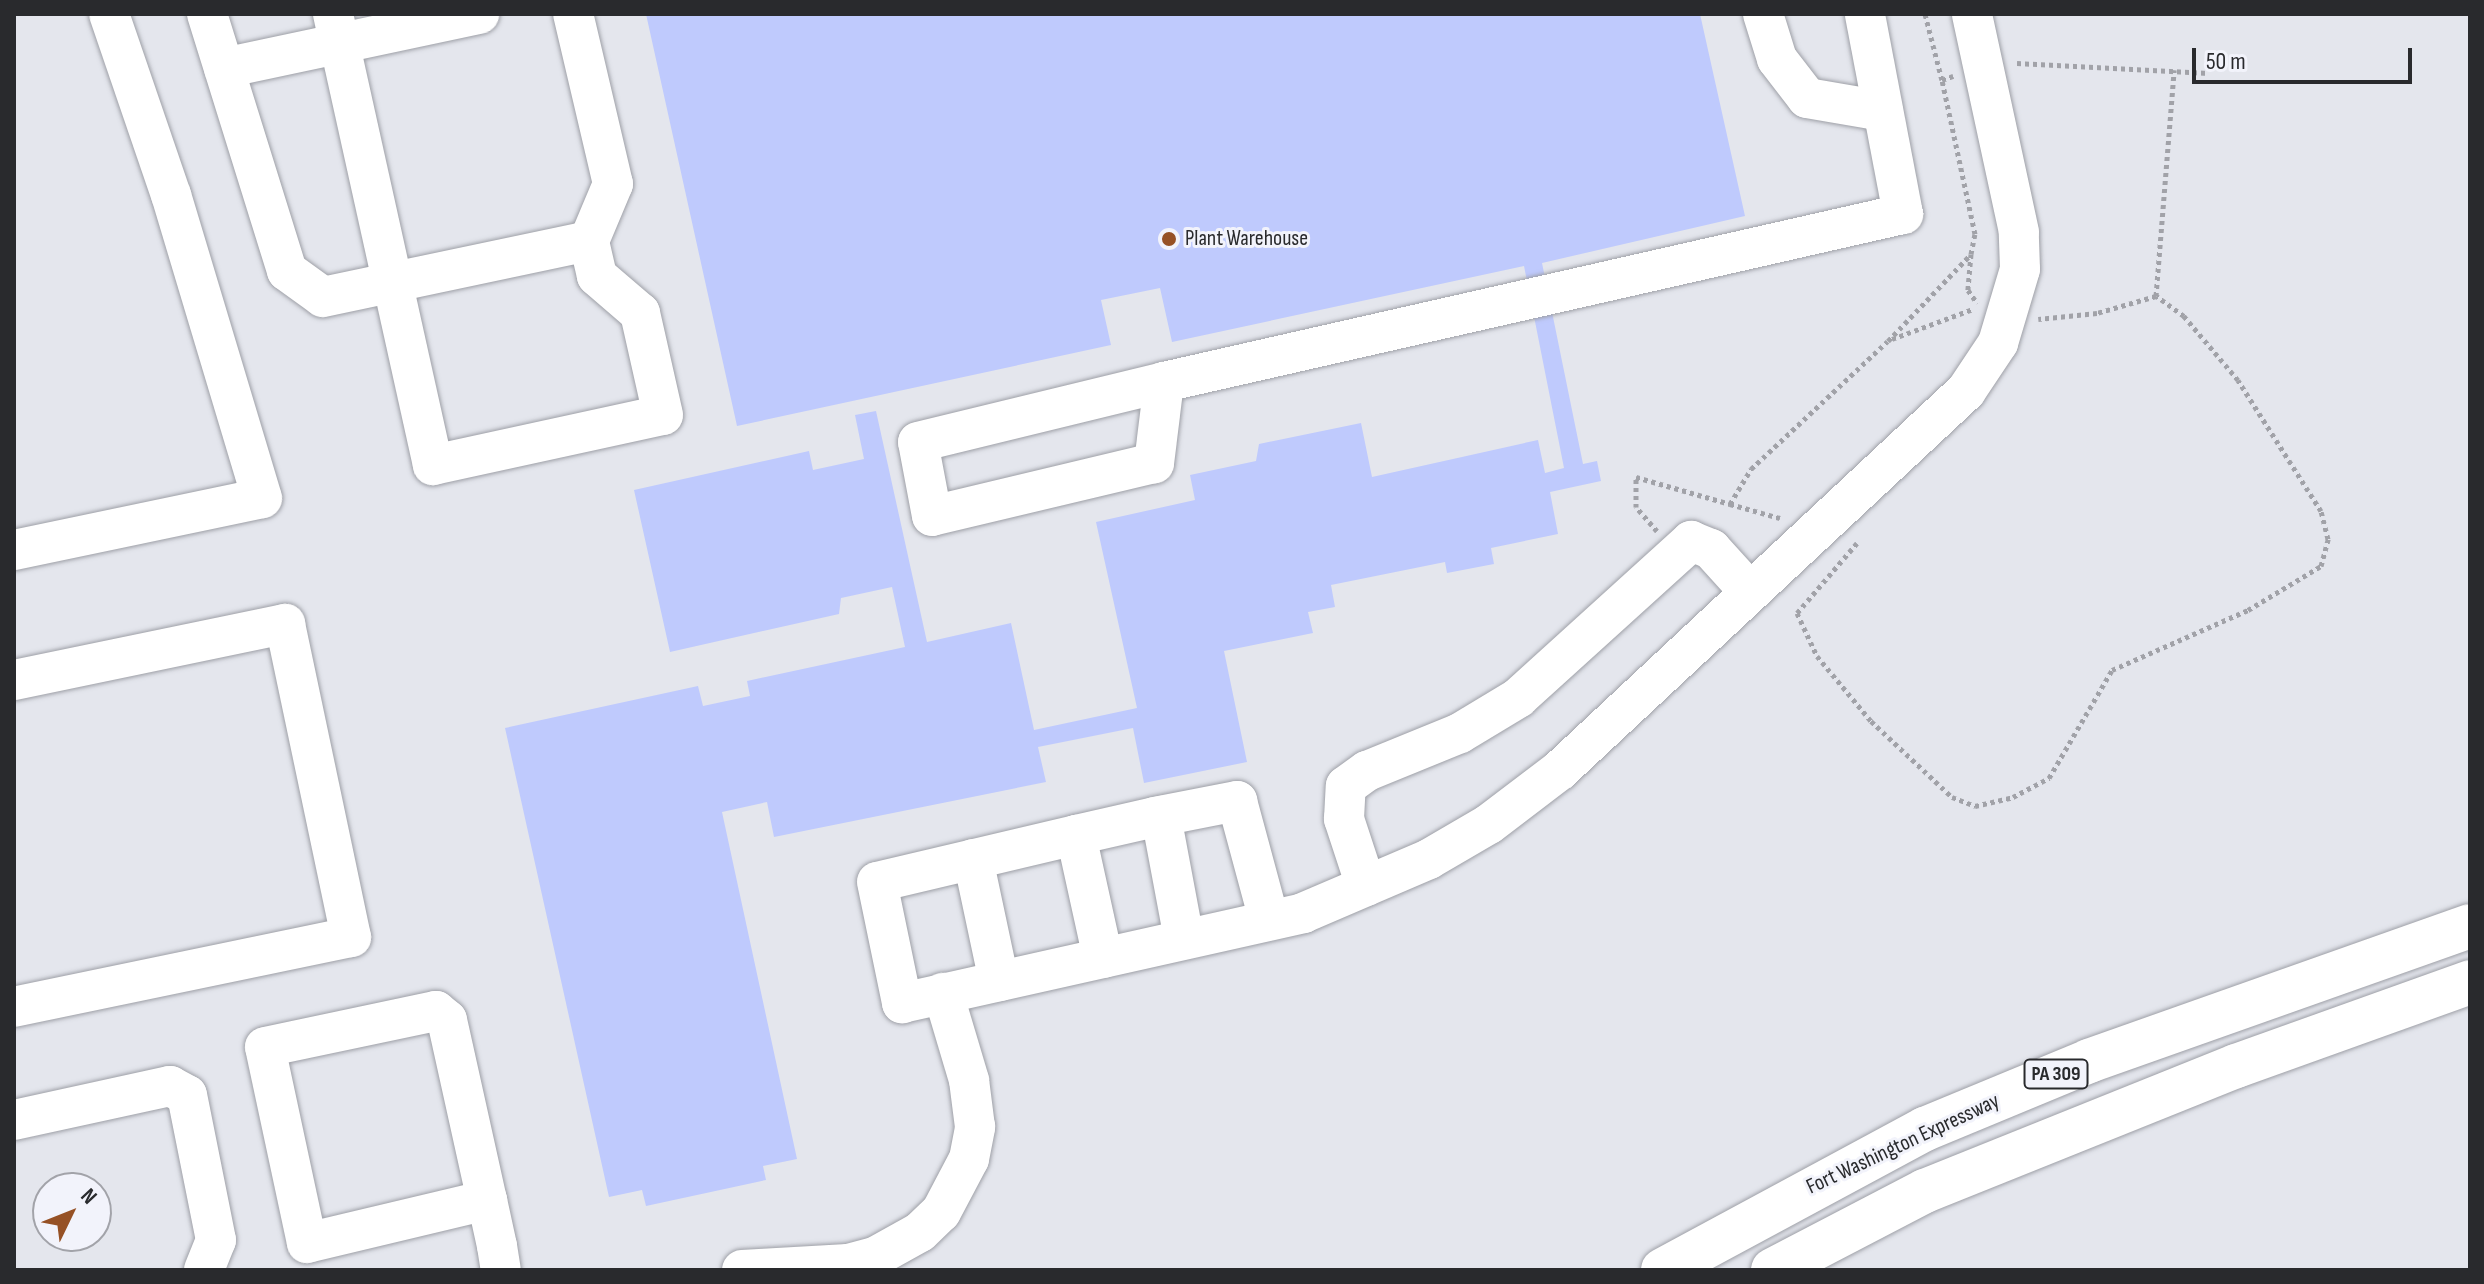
<!DOCTYPE html>
<html>
<head>
<meta charset="utf-8">
<style>
	body { margin:0 }
	#map { position:relative; width:2484px; height:1284px; overflow:hidden; background:#e4e6ed; font-family:"Sofia Sans Condensed",sans-serif }
	div>[style] { position:absolute }
	.building>* { inset:0; background:#bfcafd }
	.path>* { height:5px; margin-top:-2.5px; transform-origin:0; background:repeating-linear-gradient(90deg,#a1a2a8 0 4px,transparent 0 8px) }
	.roads { filter:drop-shadow(0 0 2px #9ea0a7) drop-shadow(0 0 2px #9ea0a7) }
	.minor>* { height:40px; margin:-20px; padding:0 20px; transform-origin:20px; border-radius:20px; background:#fff }
	.highway>* { height:44px; margin:-22px; padding:0 22px; transform-origin:22px; border-radius:22px; background:#fff }
	.dots>* { width:22px; height:22px; translate:-50% -50%; box-sizing:border-box; border:4px solid #f2f3fb; border-radius:50% }
	span { translate:-50% -50%; white-space:nowrap; text-align:center; line-height:1.15; -webkit-text-stroke:6px #f2f3fb; paint-order:stroke }
	.shield-label span { padding:2px 6px; background:#f2f3fb; border:2px solid; border-radius:6px; -webkit-text-stroke-width:0 }
	.shield-label { font-size:20px; color:#292a2d; font-weight:700 }
	.poi-label { font-size:22px; color:#292a2d }
	.left { translate:0 -50%; text-align:left }
	.street-label { font-size:22px; color:#292a2d }
	.frame { position:absolute; inset:0; border:16px solid #292a2d; pointer-events:none }
	.north { position:absolute; left:32px; top:1172px; width:80px; height:80px; box-sizing:border-box; background:#f2f3fb; border:2px solid #a2a3a9; border-radius:50%; rotate:47deg; font-size:22px; font-weight:700; line-height:32px; text-align:center; color:#292a2d }
	.north::after { content:''; display:block; margin:auto; width:28px; height:36px; background:#965125; clip-path:polygon(50% 0,100% 100%,50% 72%,0 100%) }
	.scale { position:absolute; left:2192px; top:48px; width:220px; height:36px; box-sizing:border-box; border:4px solid #292a2d; border-top:0; padding-left:10px; font-size:24px; line-height:28px; white-space:nowrap; color:#292a2d; -webkit-text-stroke:6px #f2f3fb; paint-order:stroke }
</style>
</head>
<body>
<div id="map">
	<div class="building">
		<i style="clip-path:polygon(646px 14px,1700px 14px,1745px 216px,1542px 263px,1583px 464px,1597px 461px,1601px 481px,1550px 492px,1558px 534px,1491px 548px,1494px 564px,1447px 573px,1445px 562px,1331px 585px,1335px 607px,1308px 612px,1313px 633px,1224px 651px,1247px 762px,1144px 783px,1133px 728px,1038px 747px,1046px 782px,774px 837px,767px 802px,722px 812px,797px 1159px,763px 1166px,766px 1180px,646px 1206px,642px 1190px,609px 1197px,505px 728px,698px 686px,703px 706px,750px 696px,747px 681px,905px 647px,892px 587px,841px 598px,839px 614px,670px 652px,634px 490px,809px 451px,813px 470px,864px 459px,855px 415px,876px 411px,927px 642px,1011px 623px,1034px 730px,1137px 708px,1096px 522px,1195px 500px,1190px 475px,1256px 461px,1259px 444px,1361px 423px,1372px 477px,1538px 440px,1545px 473px,1564px 468px,1524px 266px,1172px 342px,1160px 288px,1101px 300px,1111px 345px,737px 426px)"></i>
	</div>
	<div class="path">
		<i style="left:1925px;top:14px;width:68px;rotate:75.6deg"></i>
		<i style="left:1942px;top:80px;width:12px;rotate:-20deg"></i>
		<i style="left:2017px;top:63px;width:192px;rotate:3deg"></i>
		<i style="left:1971px;top:254px;width:36px;rotate:95deg"></i>
		<i style="left:1968px;top:290px;width:16px;rotate:55deg"></i>
		<i style="left:2156px;top:296px;width:227px;rotate:-85.4deg"></i>
		<i style="left:1892px;top:339px;width:86px;rotate:-20.3deg"></i>
		<i style="left:1780px;top:518px;width:52px;rotate:-164.4deg"></i>
		<i style="left:1730px;top:504px;width:41px;rotate:-59deg"></i>
		<i style="left:1751px;top:469px;width:187px;rotate:-43.1deg"></i>
		<i style="left:1888px;top:341px;width:120px;rotate:-46.3deg"></i>
		<i style="left:1971px;top:254px;width:20px;rotate:-79deg"></i>
		<i style="left:1975px;top:234px;width:157px;rotate:-102.1deg"></i>
		<i style="left:1657px;top:531px;width:32px;rotate:-131deg"></i>
		<i style="left:1636px;top:507px;width:30px;rotate:-90deg"></i>
		<i style="left:1636px;top:477px;width:98px;rotate:16deg"></i>
		<i style="left:1857px;top:543px;width:92px;rotate:130.6deg"></i>
		<i style="left:1797px;top:613px;width:47px;rotate:65.1deg"></i>
		<i style="left:1817px;top:656px;width:85px;rotate:50.3deg"></i>
		<i style="left:1871px;top:721px;width:111px;rotate:43.2deg"></i>
		<i style="left:1952px;top:797px;width:25px;rotate:21deg"></i>
		<i style="left:1975px;top:806px;width:39px;rotate:-13deg"></i>
		<i style="left:2013px;top:797px;width:41px;rotate:-27.8deg"></i>
		<i style="left:2049px;top:778px;width:125px;rotate:-59.7deg"></i>
		<i style="left:2112px;top:670px;width:149px;rotate:-23.8deg"></i>
		<i style="left:2248px;top:610px;width:85px;rotate:-31.1deg"></i>
		<i style="left:2321px;top:566px;width:28px;rotate:-75deg"></i>
		<i style="left:2328px;top:539px;width:29px;rotate:-104deg"></i>
		<i style="left:2321px;top:511px;width:155px;rotate:-122.4deg"></i>
		<i style="left:2238px;top:380px;width:84px;rotate:-130.2deg"></i>
		<i style="left:2184px;top:316px;width:34px;rotate:-144deg"></i>
		<i style="left:2156px;top:296px;width:61px;rotate:163.9deg"></i>
		<i style="left:2097px;top:313px;width:59px;rotate:174.2deg"></i>
	</div>
	<div class="roads">
		<div class="minor">
			<i style="left:207px;top:14px;width:269px;rotate:72.7deg"></i>
			<i style="left:287px;top:271px;width:44px;rotate:35.8deg"></i>
			<i style="left:323px;top:297px;width:272px;rotate:-11.9deg"></i>
			<i style="left:333px;top:14px;width:462px;rotate:77.5deg"></i>
			<i style="left:433px;top:465px;width:235px;rotate:-12.3deg"></i>
			<i style="left:663px;top:415px;width:105px;rotate:-102.7deg"></i>
			<i style="left:640px;top:313px;width:57px;rotate:-139.3deg"></i>
			<i style="left:597px;top:276px;width:36px;rotate:-103deg"></i>
			<i style="left:589px;top:241px;width:62px;rotate:-67.2deg"></i>
			<i style="left:613px;top:184px;width:175px;rotate:-103.2deg"></i>
			<i style="left:1763px;top:14px;width:47px;rotate:72.7deg"></i>
			<i style="left:1777px;top:59px;width:49px;rotate:52.4deg"></i>
			<i style="left:1807px;top:98px;width:77px;rotate:9.7deg"></i>
			<i style="left:224px;top:68px;width:261px;rotate:-12deg"></i>
			<i style="left:1164px;top:382px;width:82px;rotate:97deg"></i>
			<i style="left:1154px;top:463px;width:228px;rotate:166.6deg"></i>
			<i style="left:932px;top:516px;width:75px;rotate:-100.7deg"></i>
			<i style="left:918px;top:442px;width:253px;rotate:-13.7deg"></i>
			<i style="left:1164px;top:382px;width:758px;rotate:-12.81deg"></i>
			<i style="left:1903px;top:214px;width:204px;rotate:-100.8deg"></i>
			<i style="left:14px;top:550px;width:253px;rotate:-11.8deg"></i>
			<i style="left:262px;top:498px;width:316px;rotate:-106.7deg"></i>
			<i style="left:171px;top:195px;width:191px;rotate:-108.9deg"></i>
			<i style="left:14px;top:680px;width:277px;rotate:-11.7deg"></i>
			<i style="left:285px;top:624px;width:320px;rotate:78.1deg"></i>
			<i style="left:351px;top:937px;width:344px;rotate:168.3deg"></i>
			<i style="left:1161px;top:816px;width:125px;rotate:79.4deg"></i>
			<i style="left:1076px;top:835px;width:204px;rotate:166.7deg"></i>
			<i style="left:877px;top:882px;width:124px;rotate:78.3deg"></i>
			<i style="left:902px;top:1003px;width:411px;rotate:-12.6deg"></i>
			<i style="left:1303px;top:913px;width:137px;rotate:-23.2deg"></i>
			<i style="left:1429px;top:859px;width:69px;rotate:-30.3deg"></i>
			<i style="left:1489px;top:824px;width:89px;rotate:-37.3deg"></i>
			<i style="left:1560px;top:770px;width:555px;rotate:-43.03deg"></i>
			<i style="left:1966px;top:391px;width:58px;rotate:-56.3deg"></i>
			<i style="left:1998px;top:343px;width:77px;rotate:-73.4deg"></i>
			<i style="left:2020px;top:269px;width:37px;rotate:-92deg"></i>
			<i style="left:2019px;top:232px;width:223px;rotate:-102.2deg"></i>
			<i style="left:973px;top:859px;width:125px;rotate:78deg"></i>
			<i style="left:1366px;top:886px;width:71px;rotate:-108.2deg"></i>
			<i style="left:1344px;top:819px;width:33px;rotate:-87deg"></i>
			<i style="left:1346px;top:786px;width:26px;rotate:-36deg"></i>
			<i style="left:1367px;top:771px;width:100px;rotate:-22.2deg"></i>
			<i style="left:1460px;top:733px;width:68px;rotate:-31.1deg"></i>
			<i style="left:1518px;top:698px;width:234px;rotate:-42.2deg"></i>
			<i style="left:1691px;top:541px;width:22px;rotate:22deg"></i>
			<i style="left:1711px;top:549px;width:58px;rotate:47.8deg"></i>
			<i style="left:1103px;top:958px;width:126px;rotate:-102.4deg"></i>
			<i style="left:1076px;top:835px;width:81px;rotate:-12.8deg"></i>
			<i style="left:1155px;top:817px;width:84px;rotate:-11deg"></i>
			<i style="left:1237px;top:801px;width:123px;rotate:74.9deg"></i>
			<i style="left:14px;top:1120px;width:160px;rotate:-12.3deg"></i>
			<i style="left:170px;top:1086px;width:19px;rotate:28deg"></i>
			<i style="left:187px;top:1095px;width:148px;rotate:78.7deg"></i>
			<i style="left:216px;top:1240px;width:32px;rotate:112deg"></i>
			<i style="left:487px;top:1200px;width:185px;rotate:166.6deg"></i>
			<i style="left:307px;top:1243px;width:200px;rotate:-102.1deg"></i>
			<i style="left:265px;top:1047px;width:175px;rotate:-11.9deg"></i>
			<i style="left:436px;top:1011px;width:14px;rotate:39deg"></i>
			<i style="left:447px;top:1020px;width:184px;rotate:77.5deg"></i>
			<i style="left:487px;top:1200px;width:47px;rotate:77.7deg"></i>
			<i style="left:497px;top:1246px;width:24px;rotate:81deg"></i>
			<i style="left:742px;top:1270px;width:106px;rotate:-3.2deg"></i>
			<i style="left:848px;top:1264px;width:28px;rotate:-15deg"></i>
			<i style="left:875px;top:1257px;width:51px;rotate:-29.1deg"></i>
			<i style="left:920px;top:1232px;width:29px;rotate:-44deg"></i>
			<i style="left:941px;top:1212px;width:60px;rotate:-62.2deg"></i>
			<i style="left:969px;top:1159px;width:33px;rotate:-79deg"></i>
			<i style="left:975px;top:1127px;width:47px;rotate:-97.3deg"></i>
			<i style="left:969px;top:1080px;width:91px;rotate:-106.6deg"></i>
		</div>
		<div class="highway">
			<i style="left:1663px;top:1270px;width:298px;rotate:-28.3deg"></i>
			<i style="left:1925px;top:1129px;width:178px;rotate:-22.5deg"></i>
			<i style="left:2089px;top:1061px;width:404px;rotate:-19.5deg"></i>
			<i style="left:1773px;top:1270px;width:171px;rotate:-27.5deg"></i>
			<i style="left:1925px;top:1191px;width:335px;rotate:-21.9deg"></i>
			<i style="left:2236px;top:1066px;width:249px;rotate:-19.7deg"></i>
		</div>
	</div>
	<div class="dots">
		<i style="left:1169px;top:239px;background:#965125"></i>
	</div>
	<div class="shield-label">
		<span style="left:2056px;top:1074px">PA 309</span>
	</div>
	<div class="poi-label">
		<span class="left" style="left:1185px;top:239px">Plant Warehouse</span>
	</div>
	<div class="street-label">
		<span style="left:1903px;top:1144px;rotate:-25deg">Fort Washington Expressway</span>
	</div>
	<div class="frame"></div>
	<div class="north">N</div>
	<div class="scale">50 m</div>
</div>
</body>
</html>
